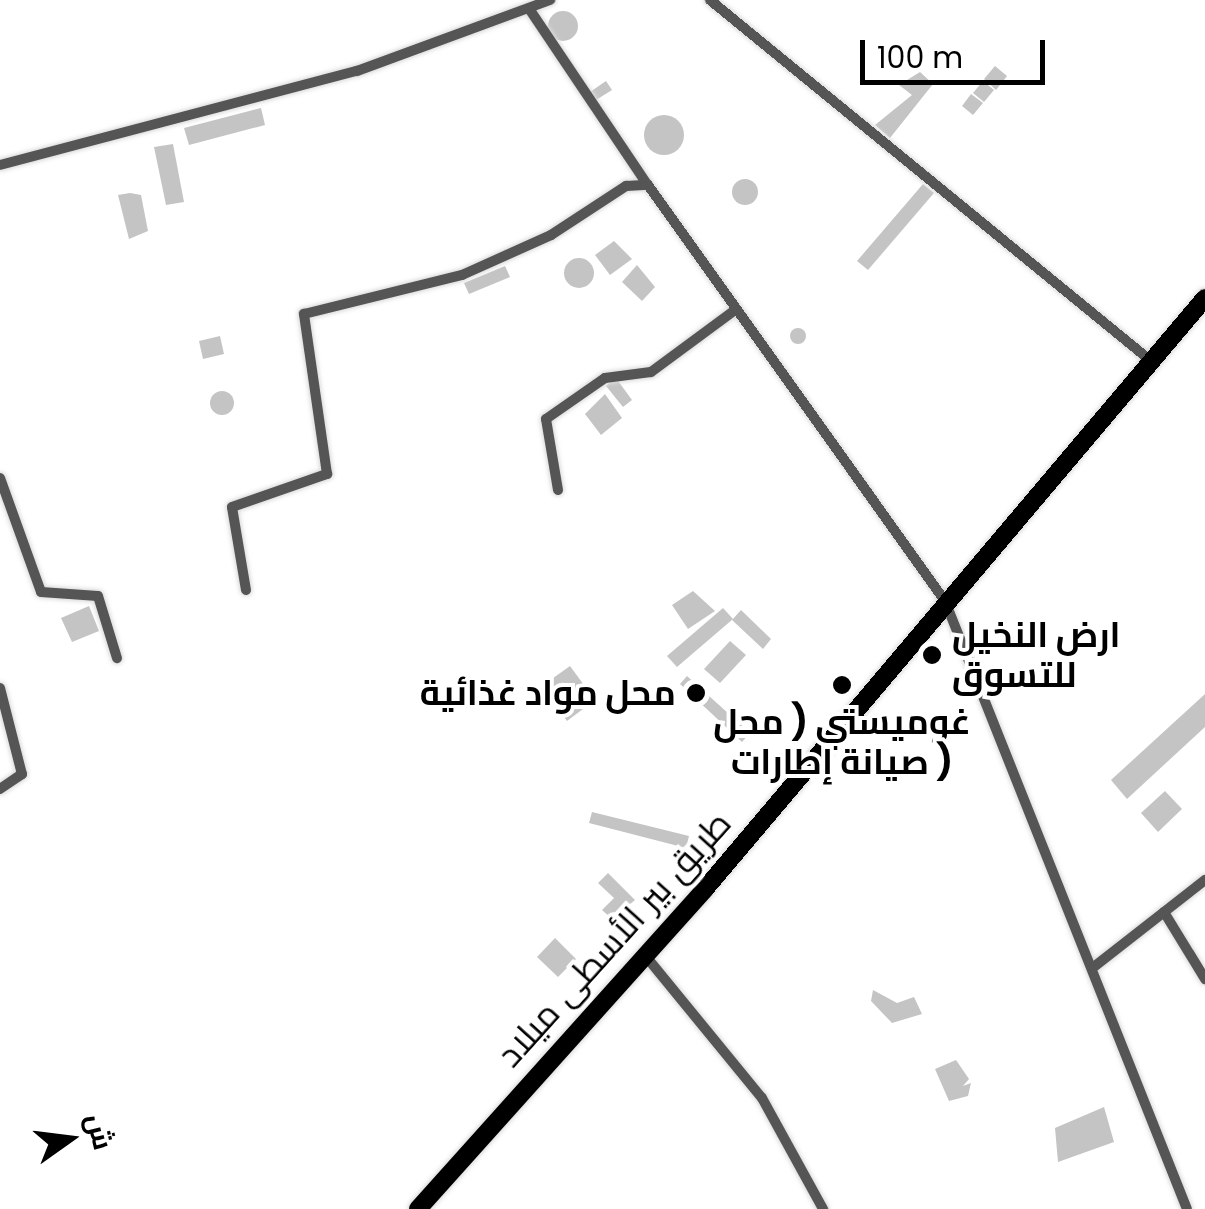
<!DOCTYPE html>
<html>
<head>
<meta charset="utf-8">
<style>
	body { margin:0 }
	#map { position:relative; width:1205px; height:1209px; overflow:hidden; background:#fff; font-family:Poppins,Cairo,sans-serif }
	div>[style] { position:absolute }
	.building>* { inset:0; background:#c4c4c4 }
	.round { border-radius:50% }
	.roads { filter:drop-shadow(0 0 2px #dbdbdb) drop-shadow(0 0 2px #dbdbdb) }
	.street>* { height:10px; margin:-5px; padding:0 5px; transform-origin:5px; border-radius:5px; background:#555 }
	.primary>* { height:18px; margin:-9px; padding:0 9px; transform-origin:9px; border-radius:9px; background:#000 }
	.dots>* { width:28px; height:28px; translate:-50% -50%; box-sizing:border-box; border:5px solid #fff; border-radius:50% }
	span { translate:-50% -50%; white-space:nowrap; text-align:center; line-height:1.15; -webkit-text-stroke:8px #fff; paint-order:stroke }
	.poi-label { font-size:35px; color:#000; font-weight:700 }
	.left { translate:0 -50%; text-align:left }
	.right { translate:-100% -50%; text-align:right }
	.street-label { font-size:35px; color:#000 }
	.north { position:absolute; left:20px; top:1089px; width:100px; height:100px; -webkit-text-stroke:8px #fff; paint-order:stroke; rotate:76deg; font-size:28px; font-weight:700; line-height:40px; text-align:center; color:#000 }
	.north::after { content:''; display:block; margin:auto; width:35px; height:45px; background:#000; clip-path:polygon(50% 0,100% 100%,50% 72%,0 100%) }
	.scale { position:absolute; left:860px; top:40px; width:185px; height:45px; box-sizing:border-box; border:5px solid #000; border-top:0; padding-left:12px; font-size:30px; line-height:35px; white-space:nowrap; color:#000; -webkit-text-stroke:8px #fff; paint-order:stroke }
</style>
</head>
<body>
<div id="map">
	<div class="building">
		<i class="round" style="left:548px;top:11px;width:30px;height:30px"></i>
		<i style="clip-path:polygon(995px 66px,1007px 76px,996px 90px,984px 79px)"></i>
		<i style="clip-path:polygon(920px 72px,933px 84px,890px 138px,875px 125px,912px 95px,899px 85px)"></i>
		<i style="clip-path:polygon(606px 81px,612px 90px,596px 100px,590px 92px)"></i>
		<i style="clip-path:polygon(983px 81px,994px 90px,984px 102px,973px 93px)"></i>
		<i style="clip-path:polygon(971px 94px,983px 103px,973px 115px,962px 106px)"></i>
		<i style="clip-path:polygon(261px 108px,265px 125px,189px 145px,184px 128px)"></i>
		<i class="round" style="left:644px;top:115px;width:40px;height:40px"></i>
		<i style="clip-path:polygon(173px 144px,184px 202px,166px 205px,154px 147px)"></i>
		<i class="round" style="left:732px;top:179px;width:26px;height:26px"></i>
		<i style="clip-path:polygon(923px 184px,934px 193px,868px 270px,857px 261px)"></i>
		<i style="clip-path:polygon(130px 193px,141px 195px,148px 231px,129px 239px,118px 195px)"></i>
		<i style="clip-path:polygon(614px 241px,632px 259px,610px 275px,595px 255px)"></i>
		<i class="round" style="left:564px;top:258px;width:30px;height:30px"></i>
		<i style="clip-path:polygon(637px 265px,655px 287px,642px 301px,622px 282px)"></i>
		<i style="clip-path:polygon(505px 266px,510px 277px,469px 294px,464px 283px)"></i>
		<i class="round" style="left:790px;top:328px;width:16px;height:16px"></i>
		<i style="clip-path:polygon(220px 336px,224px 354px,203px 359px,199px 341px)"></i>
		<i style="clip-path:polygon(616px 378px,632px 400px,623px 407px,606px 386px)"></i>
		<i class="round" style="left:210px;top:391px;width:24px;height:24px"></i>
		<i style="clip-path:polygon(605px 394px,622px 418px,601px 435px,585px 414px)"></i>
		<i style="clip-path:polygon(693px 591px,715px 611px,688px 629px,672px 605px)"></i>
		<i style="clip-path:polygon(89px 606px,99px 631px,72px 642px,61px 618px)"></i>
		<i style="clip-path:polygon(723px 608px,733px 619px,677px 667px,667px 656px)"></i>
		<i style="clip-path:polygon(741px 610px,771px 639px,763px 649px,732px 620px)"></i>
		<i style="clip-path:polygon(730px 641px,746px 655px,720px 683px,704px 669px)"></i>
		<i style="clip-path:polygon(570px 666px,595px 700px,567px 721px,542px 686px)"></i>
		<i style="clip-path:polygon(687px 676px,750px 733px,742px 742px,680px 684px)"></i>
		<i style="clip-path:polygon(1205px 694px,1205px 727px,1127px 799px,1111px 780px)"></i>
		<i style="clip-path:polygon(1165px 791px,1182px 809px,1158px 832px,1141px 813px)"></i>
		<i style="clip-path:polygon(592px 812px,689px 836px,686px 848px,589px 823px)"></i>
		<i style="clip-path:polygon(608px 873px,635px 900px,612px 919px,602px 910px,614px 898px,598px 883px)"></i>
		<i style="clip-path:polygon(555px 938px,576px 959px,558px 977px,537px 957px)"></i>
		<i style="clip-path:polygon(873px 990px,897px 1003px,914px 997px,922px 1014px,892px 1023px,871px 1001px)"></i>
		<i style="clip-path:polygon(956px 1060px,969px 1079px,963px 1086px,971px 1083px,968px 1096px,949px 1101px,935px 1069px)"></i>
		<i style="clip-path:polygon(1104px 1107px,1114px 1142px,1058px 1162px,1055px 1128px)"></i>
	</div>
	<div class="roads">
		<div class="street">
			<i style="left:710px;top:0;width:570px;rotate:39.3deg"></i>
			<i style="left:530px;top:10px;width:210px;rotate:56.1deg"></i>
			<i style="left:0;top:165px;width:369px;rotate:-14.8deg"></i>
			<i style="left:357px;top:71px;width:206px;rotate:-20.2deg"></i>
			<i style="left:0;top:478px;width:121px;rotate:70.2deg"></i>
			<i style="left:41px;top:592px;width:57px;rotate:4deg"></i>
			<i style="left:98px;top:596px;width:65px;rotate:73deg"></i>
			<i style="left:558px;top:490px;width:72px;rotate:-99.6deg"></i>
			<i style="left:546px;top:419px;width:72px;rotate:-34.8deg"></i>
			<i style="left:605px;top:378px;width:46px;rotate:-7.4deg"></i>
			<i style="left:651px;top:372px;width:104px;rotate:-36.4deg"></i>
			<i style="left:246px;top:590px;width:84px;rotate:-99.6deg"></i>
			<i style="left:232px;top:507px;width:101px;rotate:-19.2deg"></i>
			<i style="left:327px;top:474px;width:162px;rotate:-98.2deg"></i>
			<i style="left:304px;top:314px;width:163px;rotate:-13.9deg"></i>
			<i style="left:462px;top:275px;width:98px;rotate:-24.2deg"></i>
			<i style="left:551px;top:235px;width:90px;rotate:-33.2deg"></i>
			<i style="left:626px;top:186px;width:22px;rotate:-3deg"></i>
			<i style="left:648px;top:185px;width:511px;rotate:54.48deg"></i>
			<i style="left:945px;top:601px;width:654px;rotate:68.3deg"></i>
			<i style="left:0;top:688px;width:89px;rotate:75.7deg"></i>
			<i style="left:22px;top:774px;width:27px;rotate:146deg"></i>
			<i style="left:1164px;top:912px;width:79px;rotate:58.5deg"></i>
			<i style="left:644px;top:954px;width:186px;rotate:50.7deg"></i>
			<i style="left:762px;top:1098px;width:127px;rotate:61.2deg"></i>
			<i style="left:1095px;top:966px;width:140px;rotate:-38deg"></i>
		</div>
		<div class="primary">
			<i style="left:418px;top:1209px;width:430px;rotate:-48.1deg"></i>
			<i style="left:705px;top:889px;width:774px;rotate:-49.77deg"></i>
		</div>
	</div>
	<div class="dots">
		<i style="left:932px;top:655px;background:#000"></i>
		<i style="left:842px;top:685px;background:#000"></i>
		<i style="left:696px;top:693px;background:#000"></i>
	</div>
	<div class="poi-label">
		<span class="left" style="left:952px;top:655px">ارض النخيل<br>للتسوق</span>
		<span class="right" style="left:676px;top:693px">محل مواد غذائية</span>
		<span style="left:842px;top:742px">غوميستي ( محل<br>صيانة إطارات )</span>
	</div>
	<div class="street-label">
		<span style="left:614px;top:939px;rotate:-48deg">طريق بير الأسطى ميلاد</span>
	</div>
	<div class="north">ش</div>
	<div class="scale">100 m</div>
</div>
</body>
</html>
